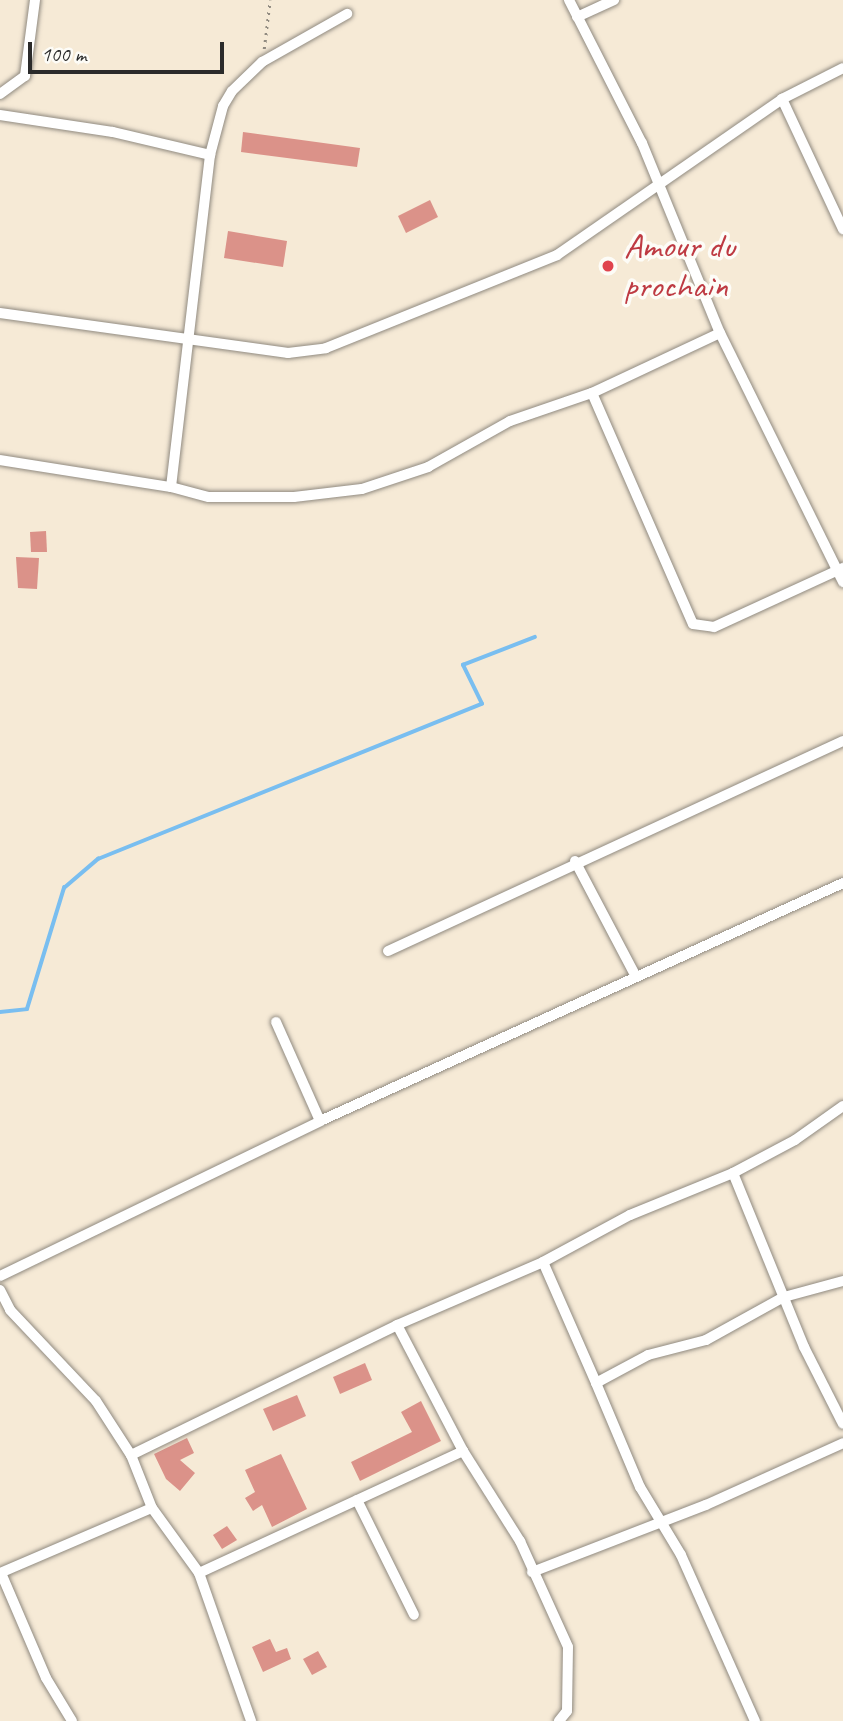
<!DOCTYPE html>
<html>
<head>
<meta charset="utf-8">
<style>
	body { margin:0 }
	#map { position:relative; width:843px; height:1721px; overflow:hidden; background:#f6ead6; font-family:Caveat,sans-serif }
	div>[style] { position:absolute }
	.stream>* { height:3.5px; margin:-1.75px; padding:0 1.75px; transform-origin:1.75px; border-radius:1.75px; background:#79bef0 }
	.building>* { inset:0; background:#db9289 }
	.path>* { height:2.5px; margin-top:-1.25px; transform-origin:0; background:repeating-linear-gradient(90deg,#908a80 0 2px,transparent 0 7px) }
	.roads { filter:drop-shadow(0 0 2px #908a80) drop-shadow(0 0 2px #908a80) }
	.minor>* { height:10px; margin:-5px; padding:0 5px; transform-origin:5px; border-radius:5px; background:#fff }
	.dots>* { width:19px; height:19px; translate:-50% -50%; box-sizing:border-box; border:4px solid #fdfcf7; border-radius:50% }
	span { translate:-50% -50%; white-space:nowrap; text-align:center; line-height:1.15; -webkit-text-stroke:7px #fdfcf7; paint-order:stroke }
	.health-label { font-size:35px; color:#be3a42 }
	.left { translate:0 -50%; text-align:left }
	.scale { position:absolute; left:28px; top:42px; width:196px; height:32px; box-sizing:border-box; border:4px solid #2b2b2b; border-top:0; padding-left:9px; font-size:21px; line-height:24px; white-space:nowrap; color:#2b2b2b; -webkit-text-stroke:5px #fdfcf7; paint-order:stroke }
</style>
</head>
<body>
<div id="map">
	<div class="stream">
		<i style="left:0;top:1012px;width:27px;rotate:-6deg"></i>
		<i style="left:27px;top:1009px;width:127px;rotate:-73deg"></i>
		<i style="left:64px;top:888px;width:45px;rotate:-40.5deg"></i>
		<i style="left:98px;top:859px;width:414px;rotate:-22deg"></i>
		<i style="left:482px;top:704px;width:43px;rotate:-116deg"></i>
		<i style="left:463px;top:665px;width:77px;rotate:-21.3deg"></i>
	</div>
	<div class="building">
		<i style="clip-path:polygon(243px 132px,360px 148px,357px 167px,241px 152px)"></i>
		<i style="clip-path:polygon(430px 200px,438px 217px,406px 233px,398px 216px)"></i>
		<i style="clip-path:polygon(228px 231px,287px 241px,283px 267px,224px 258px)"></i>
		<i style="clip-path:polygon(46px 531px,47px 552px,31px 552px,30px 532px)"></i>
		<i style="clip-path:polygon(16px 557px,39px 558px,37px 589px,18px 588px)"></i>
		<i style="clip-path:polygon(365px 1363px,372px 1380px,340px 1394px,333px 1377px)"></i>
		<i style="clip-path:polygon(297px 1395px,306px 1416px,273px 1431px,263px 1409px)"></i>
		<i style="clip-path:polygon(421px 1401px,441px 1441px,360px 1481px,351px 1462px,412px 1432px,401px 1412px)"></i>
		<i style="clip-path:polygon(187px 1438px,194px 1453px,180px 1460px,195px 1473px,180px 1491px,166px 1479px,154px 1454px)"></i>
		<i style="clip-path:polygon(281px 1454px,307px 1509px,272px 1527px,262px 1505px,253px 1511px,245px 1498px,255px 1492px,245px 1470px)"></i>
		<i style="clip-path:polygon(227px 1526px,237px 1540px,222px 1549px,213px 1535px)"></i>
		<i style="clip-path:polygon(270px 1639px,276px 1652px,287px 1648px,291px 1659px,263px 1672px,252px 1647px)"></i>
		<i style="clip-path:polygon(318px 1651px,327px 1667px,312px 1675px,303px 1659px)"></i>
	</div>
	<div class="path">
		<i style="left:264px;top:49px;width:49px;rotate:-83deg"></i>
	</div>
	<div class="roads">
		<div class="minor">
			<i style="left:569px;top:0;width:161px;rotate:63deg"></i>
			<i style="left:642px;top:143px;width:205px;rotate:67.7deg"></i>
			<i style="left:720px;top:333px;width:278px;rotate:63.7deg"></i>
			<i style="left:577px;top:17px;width:41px;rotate:-24.7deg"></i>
			<i style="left:0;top:94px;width:31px;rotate:-36deg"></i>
			<i style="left:25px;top:76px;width:77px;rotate:-82.5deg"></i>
			<i style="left:782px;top:99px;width:144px;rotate:64.9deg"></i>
			<i style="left:0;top:115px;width:114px;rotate:8.6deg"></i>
			<i style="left:113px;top:132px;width:100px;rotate:13.3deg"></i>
			<i style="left:0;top:313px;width:291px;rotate:7.9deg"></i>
			<i style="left:288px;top:353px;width:38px;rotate:-7deg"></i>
			<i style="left:326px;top:348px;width:249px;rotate:-21.9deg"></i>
			<i style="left:557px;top:255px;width:274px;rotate:-34.7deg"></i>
			<i style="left:782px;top:99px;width:68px;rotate:-26.9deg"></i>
			<i style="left:592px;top:393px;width:252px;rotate:66.4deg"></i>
			<i style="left:693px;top:624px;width:21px;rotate:8deg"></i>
			<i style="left:714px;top:627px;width:142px;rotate:-24.6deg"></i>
			<i style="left:0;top:460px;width:173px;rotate:9deg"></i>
			<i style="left:171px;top:487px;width:334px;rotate:-83.3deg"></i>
			<i style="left:210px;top:155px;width:51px;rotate:-75.1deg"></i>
			<i style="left:223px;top:106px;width:17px;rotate:-59deg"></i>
			<i style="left:232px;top:91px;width:42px;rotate:-44deg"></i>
			<i style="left:262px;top:62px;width:98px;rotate:-29.5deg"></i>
			<i style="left:171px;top:487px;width:39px;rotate:15deg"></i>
			<i style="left:209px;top:497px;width:85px"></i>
			<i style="left:294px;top:497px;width:68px;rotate:-6.7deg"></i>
			<i style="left:362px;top:489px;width:70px;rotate:-18.4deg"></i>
			<i style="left:428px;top:467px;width:94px;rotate:-29.3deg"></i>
			<i style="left:510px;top:421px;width:87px;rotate:-18.9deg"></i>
			<i style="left:592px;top:393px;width:141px;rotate:-25.1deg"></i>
			<i style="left:575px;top:861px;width:129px;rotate:62.2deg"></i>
			<i style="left:388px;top:951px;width:501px;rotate:-24.78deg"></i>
			<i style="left:276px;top:1022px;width:108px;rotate:66deg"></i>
			<i style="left:733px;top:1173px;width:188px;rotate:67.8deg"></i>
			<i style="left:804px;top:1347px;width:86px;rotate:63.1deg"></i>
			<i style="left:543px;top:1262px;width:132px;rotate:66.3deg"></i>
			<i style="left:596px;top:1383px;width:59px;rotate:-28.3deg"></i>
			<i style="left:648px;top:1355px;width:60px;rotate:-14.5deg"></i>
			<i style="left:706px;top:1340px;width:89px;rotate:-28.9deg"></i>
			<i style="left:784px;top:1297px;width:61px;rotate:-15.2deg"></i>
			<i style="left:0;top:1276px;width:356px;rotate:-25.8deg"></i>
			<i style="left:320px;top:1121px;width:575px;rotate:-24.47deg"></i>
			<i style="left:0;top:1290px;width:22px;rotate:63deg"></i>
			<i style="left:10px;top:1310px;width:125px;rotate:46.6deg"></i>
			<i style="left:96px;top:1401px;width:64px;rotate:57.1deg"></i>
			<i style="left:131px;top:1455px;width:57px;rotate:68.4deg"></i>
			<i style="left:152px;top:1508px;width:80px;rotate:54.1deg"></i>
			<i style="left:199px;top:1573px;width:157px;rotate:70.6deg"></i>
			<i style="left:596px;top:1383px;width:113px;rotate:67.1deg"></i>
			<i style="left:640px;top:1487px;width:79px;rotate:58.9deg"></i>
			<i style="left:681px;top:1555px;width:182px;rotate:66deg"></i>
			<i style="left:463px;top:1451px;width:107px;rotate:57.7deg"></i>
			<i style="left:520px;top:1541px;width:116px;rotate:65.6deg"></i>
			<i style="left:568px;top:1647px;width:64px;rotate:90.9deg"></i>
			<i style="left:567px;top:1711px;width:13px;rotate:129deg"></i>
			<i style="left:131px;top:1455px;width:296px;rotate:-26deg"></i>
			<i style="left:397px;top:1325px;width:159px;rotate:-23.3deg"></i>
			<i style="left:543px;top:1262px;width:99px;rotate:-28.4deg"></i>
			<i style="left:630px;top:1215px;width:111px;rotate:-22.2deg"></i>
			<i style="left:733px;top:1173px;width:70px;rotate:-28deg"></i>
			<i style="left:795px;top:1140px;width:59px;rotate:-35.3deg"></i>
			<i style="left:357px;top:1500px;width:128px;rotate:63.6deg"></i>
			<i style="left:532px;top:1572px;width:186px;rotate:-21.1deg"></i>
			<i style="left:706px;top:1505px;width:150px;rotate:-24.3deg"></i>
			<i style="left:0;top:1573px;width:165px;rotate:-23.2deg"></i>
			<i style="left:1px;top:1573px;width:114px;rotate:66.8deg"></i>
			<i style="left:46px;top:1678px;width:50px;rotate:58.8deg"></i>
			<i style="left:199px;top:1573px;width:291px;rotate:-24.8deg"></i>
			<i style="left:463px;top:1451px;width:142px;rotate:-117.6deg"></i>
		</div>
	</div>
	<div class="dots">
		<i style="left:608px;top:266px;background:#e0444e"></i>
	</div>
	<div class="health-label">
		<span class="left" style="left:624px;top:266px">Amour du<br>prochain</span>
	</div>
	<div class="scale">100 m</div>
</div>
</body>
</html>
